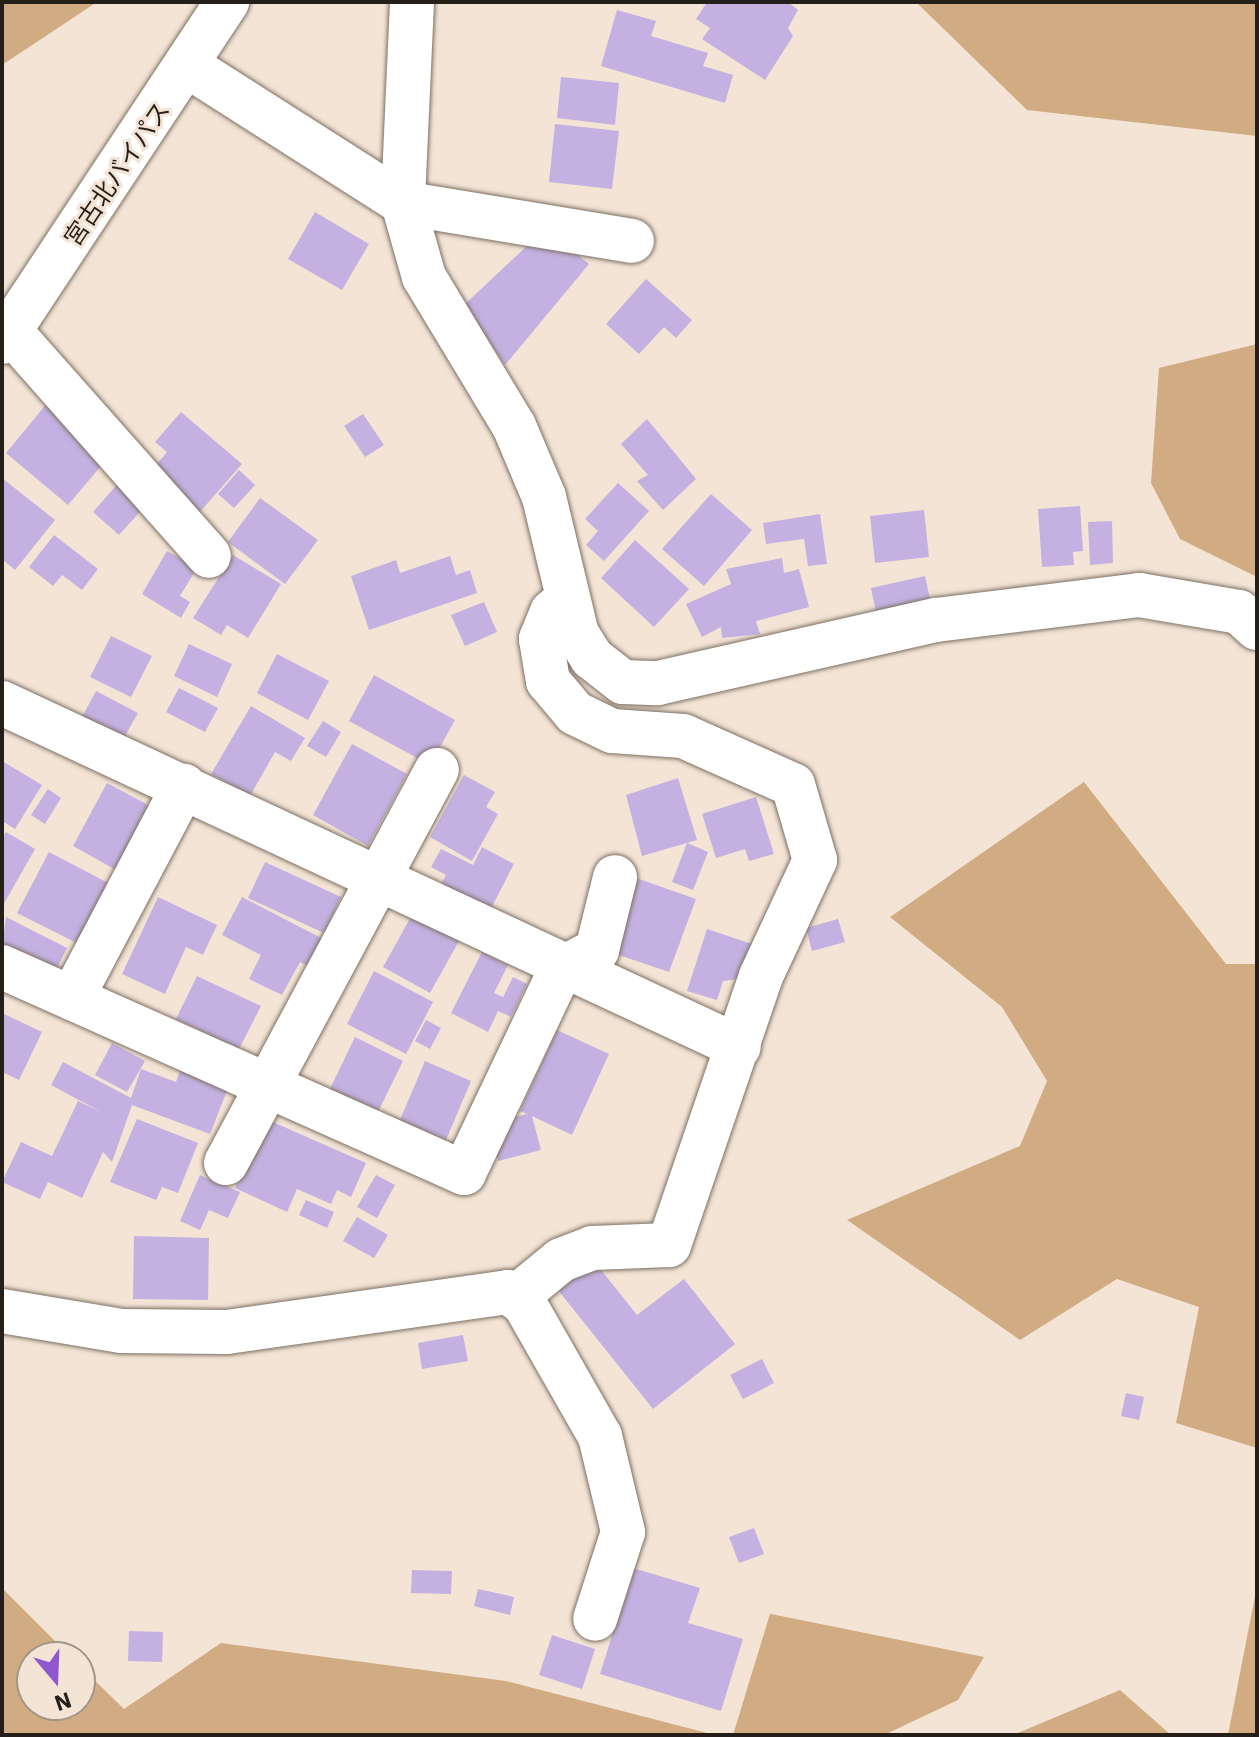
<!DOCTYPE html>
<html>
<head>
<meta charset="utf-8">
<style>
	body { margin:0 }
	#map { position:relative; width:1259px; height:1737px; overflow:hidden; background:#f3e4d5; font-family:"IBM Plex Sans","Noto Sans JP",sans-serif }
	div>[style] { position:absolute }
	.forest>* { inset:0; background:#d1ac83 }
	.building>* { inset:0; background:#c4b1e1 }
	.roads { filter:drop-shadow(0 0 2px #7d7063) drop-shadow(0 0 2px #7d7063) }
	.street>* { height:44px; margin:-22px; padding:0 22px; transform-origin:22px; border-radius:22px; background:#fff }
	.highway>* { height:44px; margin:-22px; padding:0 22px; transform-origin:22px; border-radius:22px; background:#fff }
	span { translate:-50% -50%; white-space:nowrap; text-align:center; line-height:1.15; -webkit-text-stroke:6px #f3e4d5; paint-order:stroke }
	.street-label { font-size:24px; color:#251f1a }
	.frame { position:absolute; inset:0; border:4px solid #251f1a; pointer-events:none }
	.north { position:absolute; left:16px; top:1641px; width:80px; height:80px; box-sizing:border-box; background:#f3e4d5; border:2px solid #a1958a; border-radius:50%; rotate:161deg; font-size:22px; font-weight:700; line-height:32px; text-align:center; color:#251f1a }
	.north::after { content:''; display:block; margin:auto; width:28px; height:36px; background:#8f58d0; clip-path:polygon(50% 0,100% 100%,50% 72%,0 100%) }
</style>
</head>
<body>
<div id="map">
	<div class="forest">
		<i style="clip-path:polygon(2px 2px,97px 2px,2px 65px)"></i>
		<i style="clip-path:polygon(916px 2px,1257px 2px,1257px 136px,1027px 110px)"></i>
		<i style="clip-path:polygon(1257px 344px,1257px 577px,1180px 539px,1151px 483px,1159px 368px)"></i>
		<i style="clip-path:polygon(1084px 782px,1226px 964px,1257px 964px,1257px 1448px,1176px 1423px,1199px 1307px,1117px 1279px,1020px 1340px,847px 1220px,1020px 1146px,1047px 1081px,1002px 1007px,890px 917px)"></i>
		<i style="clip-path:polygon(2px 1588px,71px 1657px,32px 1657px,32px 1705px,80px 1705px,80px 1666px,124px 1709px,221px 1643px,506px 1681px,715px 1735px,2px 1735px)"></i>
		<i style="clip-path:polygon(1257px 1594px,1257px 1735px,1228px 1735px,1255px 1596px)"></i>
		<i style="clip-path:polygon(770px 1614px,771px 1614px,984px 1657px,958px 1700px,884px 1735px,733px 1735px)"></i>
		<i style="clip-path:polygon(1120px 1690px,1171px 1735px,1013px 1735px)"></i>
	</div>
	<div class="building">
		<i style="clip-path:polygon(707px 2px,788px 2px,798px 10px,788px 28px,793px 36px,765px 80px,702px 39px,710px 28px,696px 19px)"></i>
		<i style="clip-path:polygon(617px 10px,656px 21px,651px 36px,708px 53px,703px 66px,733px 75px,725px 103px,601px 66px)"></i>
		<i style="clip-path:polygon(561px 77px,619px 83px,615px 125px,557px 118px)"></i>
		<i style="clip-path:polygon(555px 124px,619px 131px,612px 189px,549px 182px)"></i>
		<i style="clip-path:polygon(315px 212px,369px 244px,342px 290px,288px 259px)"></i>
		<i style="clip-path:polygon(530px 243px,570px 248px,589px 264px,505px 365px,464px 305px)"></i>
		<i style="clip-path:polygon(646px 279px,692px 320px,676px 338px,664px 327px,639px 354px,606px 324px)"></i>
		<i style="clip-path:polygon(49px 401px,112px 453px,68px 505px,6px 453px)"></i>
		<i style="clip-path:polygon(181px 412px,242px 464px,199px 513px,150px 472px,167px 452px,155px 442px)"></i>
		<i style="clip-path:polygon(363px 414px,384px 445px,365px 457px,344px 426px)"></i>
		<i style="clip-path:polygon(647px 419px,696px 479px,663px 510px,637px 481px,648px 475px,621px 444px)"></i>
		<i style="clip-path:polygon(239px 470px,255px 485px,234px 508px,218px 494px)"></i>
		<i style="clip-path:polygon(2px 478px,55px 520px,15px 570px,2px 559px)"></i>
		<i style="clip-path:polygon(121px 480px,147px 504px,119px 535px,93px 512px)"></i>
		<i style="clip-path:polygon(618px 483px,649px 511px,604px 561px,586px 545px,598px 531px,585px 519px)"></i>
		<i style="clip-path:polygon(711px 494px,752px 530px,704px 586px,662px 549px)"></i>
		<i style="clip-path:polygon(260px 498px,318px 540px,285px 584px,228px 542px)"></i>
		<i style="clip-path:polygon(1080px 506px,1083px 551px,1073px 552px,1074px 565px,1042px 567px,1038px 509px)"></i>
		<i style="clip-path:polygon(924px 510px,929px 557px,875px 563px,870px 516px)"></i>
		<i style="clip-path:polygon(820px 514px,827px 564px,808px 566px,804px 539px,766px 544px,763px 523px)"></i>
		<i style="clip-path:polygon(1112px 521px,1113px 563px,1090px 565px,1088px 522px)"></i>
		<i style="clip-path:polygon(54px 535px,98px 569px,82px 590px,62px 575px,53px 586px,29px 567px)"></i>
		<i style="clip-path:polygon(635px 540px,689px 589px,654px 627px,601px 578px)"></i>
		<i style="clip-path:polygon(167px 551px,197px 568px,180px 596px,190px 602px,181px 618px,142px 594px)"></i>
		<i style="clip-path:polygon(233px 555px,281px 584px,248px 638px,227px 625px,221px 635px,193px 618px)"></i>
		<i style="clip-path:polygon(450px 556px,456px 575px,470px 570px,477px 593px,369px 630px,351px 576px,396px 560px,400px 573px)"></i>
		<i style="clip-path:polygon(782px 558px,784px 573px,799px 569px,809px 607px,756px 621px,760px 634px,722px 638px,721px 627px,702px 637px,686px 604px,731px 584px,726px 569px)"></i>
		<i style="clip-path:polygon(925px 576px,930px 599px,876px 612px,871px 588px)"></i>
		<i style="clip-path:polygon(484px 602px,497px 632px,465px 646px,451px 615px)"></i>
		<i style="clip-path:polygon(111px 636px,152px 656px,131px 697px,90px 677px)"></i>
		<i style="clip-path:polygon(189px 644px,232px 664px,217px 697px,174px 676px)"></i>
		<i style="clip-path:polygon(277px 654px,329px 681px,308px 720px,257px 693px)"></i>
		<i style="clip-path:polygon(374px 675px,455px 720px,430px 765px,349px 721px)"></i>
		<i style="clip-path:polygon(179px 688px,218px 708px,205px 732px,166px 712px)"></i>
		<i style="clip-path:polygon(96px 691px,138px 713px,122px 741px,81px 719px)"></i>
		<i style="clip-path:polygon(251px 706px,305px 738px,291px 761px,275px 752px,250px 796px,211px 774px)"></i>
		<i style="clip-path:polygon(323px 721px,341px 732px,326px 757px,307px 746px)"></i>
		<i style="clip-path:polygon(352px 744px,407px 774px,368px 846px,313px 815px)"></i>
		<i style="clip-path:polygon(2px 761px,42px 785px,15px 829px,2px 821px)"></i>
		<i style="clip-path:polygon(464px 775px,495px 792px,486px 807px,498px 814px,472px 861px,430px 837px)"></i>
		<i style="clip-path:polygon(678px 778px,697px 840px,642px 856px,626px 795px)"></i>
		<i style="clip-path:polygon(107px 783px,150px 806px,116px 870px,73px 846px)"></i>
		<i style="clip-path:polygon(48px 789px,61px 798px,45px 824px,31px 815px)"></i>
		<i style="clip-path:polygon(756px 797px,774px 854px,749px 861px,745px 849px,716px 858px,702px 814px)"></i>
		<i style="clip-path:polygon(6px 832px,35px 849px,2px 907px,2px 838px)"></i>
		<i style="clip-path:polygon(687px 843px,708px 852px,693px 890px,672px 882px)"></i>
		<i style="clip-path:polygon(482px 847px,514px 864px,486px 918px,437px 892px,446px 875px,431px 867px,441px 849px,473px 865px)"></i>
		<i style="clip-path:polygon(49px 852px,112px 885px,81px 945px,17px 913px)"></i>
		<i style="clip-path:polygon(265px 862px,341px 897px,324px 933px,248px 898px)"></i>
		<i style="clip-path:polygon(636px 878px,696px 899px,669px 972px,610px 952px)"></i>
		<i style="clip-path:polygon(158px 897px,217px 925px,203px 955px,186px 947px,165px 994px,122px 974px)"></i>
		<i style="clip-path:polygon(242px 897px,327px 941px,313px 969px,300px 962px,282px 995px,249px 979px,261px 955px,222px 935px)"></i>
		<i style="clip-path:polygon(412px 915px,459px 941px,430px 993px,383px 967px)"></i>
		<i style="clip-path:polygon(6px 917px,67px 948px,54px 974px,2px 947px)"></i>
		<i style="clip-path:polygon(838px 919px,845px 942px,812px 951px,806px 928px)"></i>
		<i style="clip-path:polygon(707px 929px,758px 946px,747px 978px,723px 981px,717px 1000px,687px 991px)"></i>
		<i style="clip-path:polygon(482px 952px,508px 965px,494px 993px,503px 997px,513px 977px,527px 984px,511px 1017px,498px 1011px,488px 1032px,451px 1013px)"></i>
		<i style="clip-path:polygon(374px 971px,433px 1002px,406px 1054px,347px 1024px)"></i>
		<i style="clip-path:polygon(197px 976px,261px 1006px,239px 1049px,176px 1019px)"></i>
		<i style="clip-path:polygon(2px 1013px,42px 1032px,19px 1080px,2px 1072px)"></i>
		<i style="clip-path:polygon(426px 1020px,441px 1028px,430px 1049px,415px 1041px)"></i>
		<i style="clip-path:polygon(557px 1030px,609px 1054px,572px 1135px,532px 1116px,541px 1150px,498px 1161px,488px 1124px,527px 1114px,520px 1111px)"></i>
		<i style="clip-path:polygon(355px 1037px,403px 1061px,376px 1116px,328px 1093px)"></i>
		<i style="clip-path:polygon(112px 1043px,145px 1061px,127px 1092px,95px 1075px)"></i>
		<i style="clip-path:polygon(425px 1061px,471px 1081px,446px 1140px,400px 1120px)"></i>
		<i style="clip-path:polygon(63px 1062px,131px 1098px,141px 1069px,176px 1082px,182px 1065px,230px 1083px,210px 1134px,132px 1105px,112px 1162px,103px 1152px,82px 1198px,48px 1182px,40px 1199px,2px 1182px,21px 1142px,52px 1156px,78px 1101px,103px 1113px,51px 1085px)"></i>
		<i style="clip-path:polygon(137px 1119px,198px 1143px,178px 1193px,162px 1187px,156px 1200px,110px 1182px)"></i>
		<i style="clip-path:polygon(266px 1119px,366px 1163px,351px 1197px,337px 1190px,331px 1204px,297px 1189px,287px 1212px,235px 1188px)"></i>
		<i style="clip-path:polygon(200px 1175px,240px 1192px,228px 1218px,209px 1210px,200px 1230px,180px 1221px)"></i>
		<i style="clip-path:polygon(376px 1175px,395px 1185px,377px 1218px,357px 1207px)"></i>
		<i style="clip-path:polygon(306px 1200px,334px 1212px,327px 1228px,299px 1215px)"></i>
		<i style="clip-path:polygon(357px 1217px,388px 1235px,374px 1258px,343px 1241px)"></i>
		<i style="clip-path:polygon(134px 1236px,209px 1238px,208px 1300px,133px 1299px)"></i>
		<i style="clip-path:polygon(594px 1261px,637px 1315px,684px 1279px,735px 1344px,653px 1409px,558px 1290px)"></i>
		<i style="clip-path:polygon(463px 1335px,468px 1361px,422px 1369px,418px 1343px)"></i>
		<i style="clip-path:polygon(762px 1359px,774px 1383px,743px 1399px,730px 1375px)"></i>
		<i style="clip-path:polygon(1126px 1393px,1144px 1397px,1139px 1420px,1121px 1416px)"></i>
		<i style="clip-path:polygon(754px 1528px,764px 1554px,739px 1563px,729px 1537px)"></i>
		<i style="clip-path:polygon(633px 1568px,700px 1588px,688px 1623px,743px 1639px,721px 1711px,600px 1674px)"></i>
		<i style="clip-path:polygon(412px 1570px,452px 1571px,451px 1594px,411px 1593px)"></i>
		<i style="clip-path:polygon(478px 1589px,514px 1597px,510px 1615px,474px 1606px)"></i>
		<i style="clip-path:polygon(129px 1631px,163px 1632px,162px 1662px,128px 1661px)"></i>
		<i style="clip-path:polygon(552px 1635px,595px 1649px,582px 1689px,539px 1675px)"></i>
	</div>
	<div class="roads">
		<div class="street">
			<i style="left:412px;top:2px;width:201px;rotate:92.6deg"></i>
			<i style="left:403px;top:203px;width:77px;rotate:74.2deg"></i>
			<i style="left:424px;top:277px;width:174px;rotate:58.9deg"></i>
			<i style="left:514px;top:426px;width:77px;rotate:67.1deg"></i>
			<i style="left:544px;top:497px;width:141px;rotate:76.5deg"></i>
			<i style="left:577px;top:634px;width:28px;rotate:58deg"></i>
			<i style="left:592px;top:658px;width:39px;rotate:38deg"></i>
			<i style="left:623px;top:682px;width:35px;rotate:2deg"></i>
			<i style="left:658px;top:683px;width:285px;rotate:-12.8deg"></i>
			<i style="left:936px;top:620px;width:205px;rotate:-7deg"></i>
			<i style="left:1139px;top:595px;width:101px;rotate:9.6deg"></i>
			<i style="left:1239px;top:612px;width:24px;rotate:42deg"></i>
			<i style="left:188px;top:66px;width:255px;rotate:32.5deg"></i>
			<i style="left:403px;top:203px;width:232px;rotate:9.4deg"></i>
			<i style="left:10px;top:331px;width:300px;rotate:48.5deg"></i>
			<i style="left:2px;top:703px;width:813px;rotate:25.02deg"></i>
			<i style="left:2px;top:967px;width:506px;rotate:24.03deg"></i>
			<i style="left:464px;top:1173px;width:226px;rotate:-64.6deg"></i>
			<i style="left:561px;top:969px;width:41px;rotate:-27.8deg"></i>
			<i style="left:597px;top:950px;width:75px;rotate:-76.1deg"></i>
			<i style="left:72px;top:998px;width:240px;rotate:-62.2deg"></i>
			<i style="left:226px;top:1163px;width:446px;rotate:-61.8deg"></i>
			<i style="left:516px;top:1297px;width:58px;rotate:-39.4deg"></i>
			<i style="left:561px;top:1260px;width:33px;rotate:-21deg"></i>
			<i style="left:592px;top:1248px;width:77px;rotate:-2.2deg"></i>
			<i style="left:669px;top:1245px;width:284px;rotate:-71.1deg"></i>
			<i style="left:761px;top:976px;width:128px;rotate:-65deg"></i>
			<i style="left:815px;top:860px;width:78px;rotate:-106.3deg"></i>
			<i style="left:793px;top:785px;width:120px;rotate:-156deg"></i>
			<i style="left:683px;top:736px;width:71px;rotate:-176deg"></i>
			<i style="left:612px;top:731px;width:41px;rotate:-154.1deg"></i>
			<i style="left:575px;top:713px;width:42px;rotate:-130.2deg"></i>
			<i style="left:548px;top:681px;width:43px;rotate:-99.5deg"></i>
			<i style="left:541px;top:639px;width:29px;rotate:-68deg"></i>
			<i style="left:552px;top:612px;width:21px;rotate:-41deg"></i>
			<i style="left:2px;top:1311px;width:121px;rotate:9.5deg"></i>
			<i style="left:121px;top:1331px;width:106px;rotate:0.5deg"></i>
			<i style="left:227px;top:1332px;width:284px;rotate:-8.1deg"></i>
			<i style="left:508px;top:1292px;width:19px;rotate:35deg"></i>
			<i style="left:524px;top:1303px;width:153px;rotate:60.3deg"></i>
			<i style="left:600px;top:1436px;width:99px;rotate:76.5deg"></i>
			<i style="left:623px;top:1532px;width:91px;rotate:107.8deg"></i>
		</div>
		<div class="highway">
			<i style="left:2px;top:342px;width:408px;rotate:-56.5deg"></i>
		</div>
	</div>
	<div class="street-label">
		<span style="left:117px;top:174px;rotate:-56deg">宮古北バイパス</span>
	</div>
	<div class="frame"></div>
	<div class="north">N</div>
</div>
</body>
</html>
